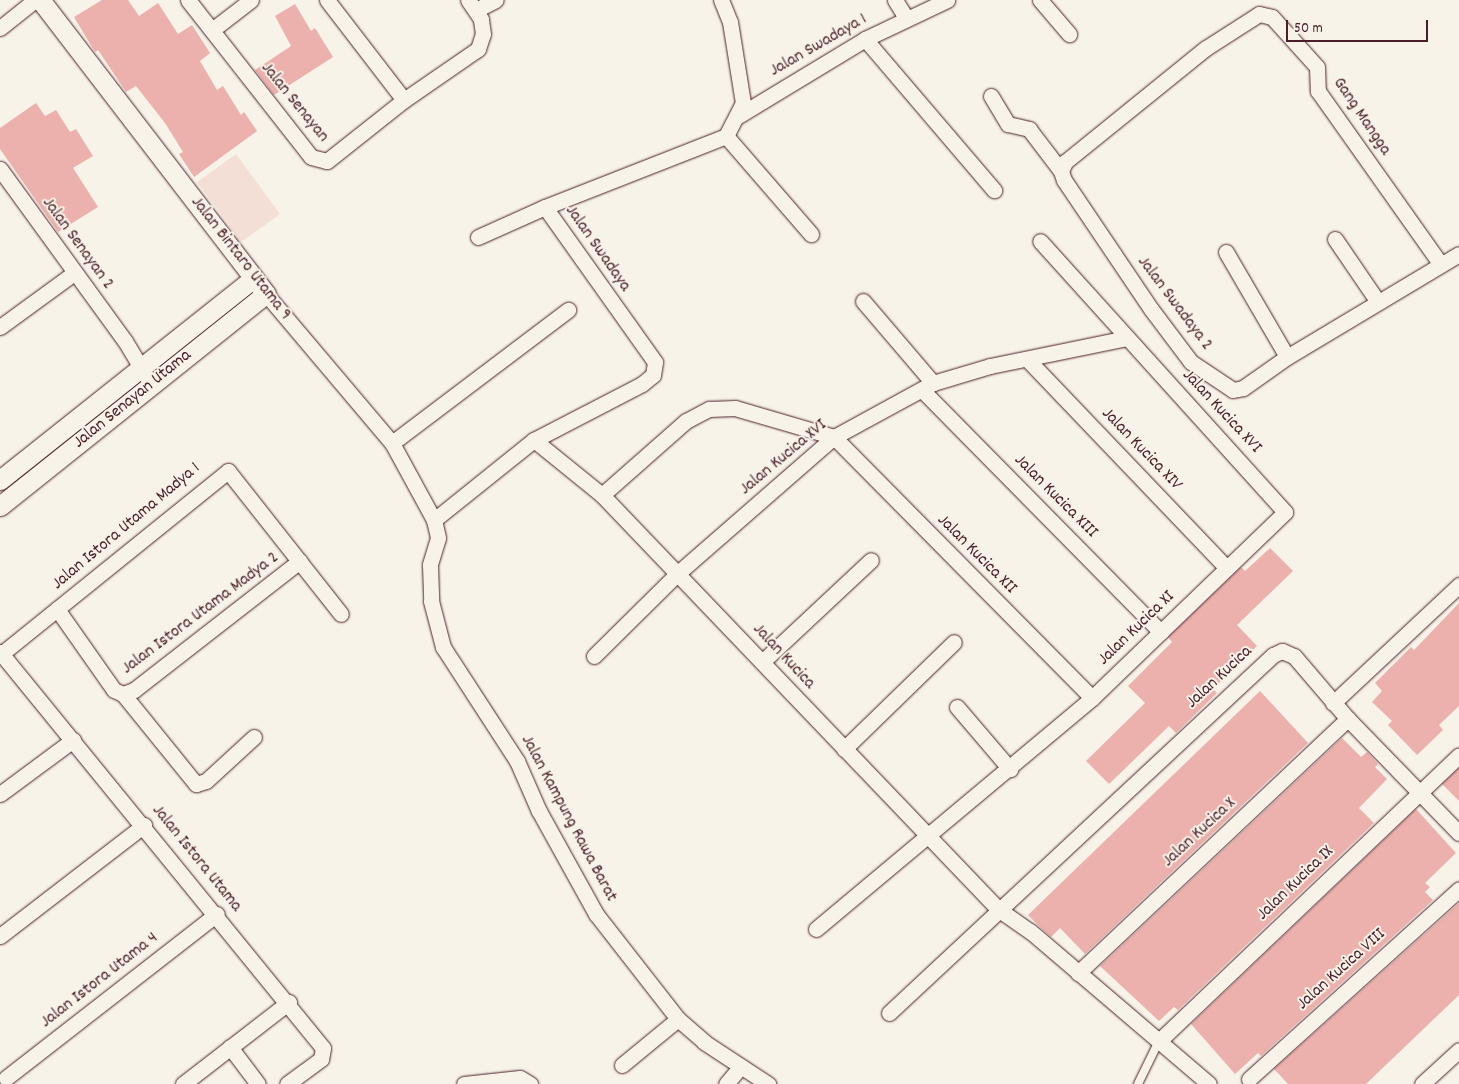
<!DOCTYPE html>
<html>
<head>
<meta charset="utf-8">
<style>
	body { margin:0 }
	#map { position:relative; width:1459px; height:1084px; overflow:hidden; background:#f7f3e8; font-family:Dekko,sans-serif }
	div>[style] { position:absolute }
	.built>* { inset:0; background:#f4dfd6 }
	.building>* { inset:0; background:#edb1ad }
	.roads { filter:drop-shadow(0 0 1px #4a1f2b) drop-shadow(0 0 1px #4a1f2b) }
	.service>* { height:8px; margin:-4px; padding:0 4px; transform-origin:4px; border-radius:4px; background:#f7f3e8 }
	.minor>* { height:15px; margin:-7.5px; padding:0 7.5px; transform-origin:7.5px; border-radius:7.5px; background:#f7f3e8 }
	.tertiary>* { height:19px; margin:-9.5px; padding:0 9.5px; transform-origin:9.5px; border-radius:9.5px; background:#f7f3e8 }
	span { translate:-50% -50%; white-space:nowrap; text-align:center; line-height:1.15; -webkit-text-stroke:4px #f7f3e8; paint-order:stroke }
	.street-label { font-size:18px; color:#4a1f2b }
	.scale { position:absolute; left:1286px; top:20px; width:142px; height:22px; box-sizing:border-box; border:2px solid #4a1f2b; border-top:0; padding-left:6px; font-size:15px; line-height:18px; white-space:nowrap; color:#4a1f2b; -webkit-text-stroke:4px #f7f3e8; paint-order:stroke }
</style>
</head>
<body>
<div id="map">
	<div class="built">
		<i style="clip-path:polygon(236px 154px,280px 214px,241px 242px,197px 182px)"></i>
	</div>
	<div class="building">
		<i style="clip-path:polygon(102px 0,128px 0,139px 16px,158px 3px,178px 34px,192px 25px,210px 53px,200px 61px,217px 90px,223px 86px,241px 115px,244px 112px,257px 131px,194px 177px,179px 154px,183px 152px,165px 123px,136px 86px,126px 92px,98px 50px,95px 52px,74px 17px)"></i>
		<i style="clip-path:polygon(295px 4px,311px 31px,315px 28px,333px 57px,274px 95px,255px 70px,291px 46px,275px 16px)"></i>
		<i style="clip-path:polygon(36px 103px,45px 116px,56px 110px,70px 132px,76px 129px,93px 156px,73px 168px,98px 207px,58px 232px,0 149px,0 128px)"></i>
		<i style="clip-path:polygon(1270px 548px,1293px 571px,1237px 625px,1257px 646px,1213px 689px,1217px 693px,1178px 731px,1176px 733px,1169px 726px,1109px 784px,1086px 761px,1145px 703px,1128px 686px,1172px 642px,1168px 637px,1241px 567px,1245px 571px)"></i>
		<i style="clip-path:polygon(1459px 603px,1459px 706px,1439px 725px,1443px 730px,1417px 755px,1388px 725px,1392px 721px,1372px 702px,1382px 691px,1375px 683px,1411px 647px,1414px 650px)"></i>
		<i style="clip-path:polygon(1260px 691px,1308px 743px,1085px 954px,1060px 928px,1051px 937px,1040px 927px,1028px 915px)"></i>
		<i style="clip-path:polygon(1342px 738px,1361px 757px,1367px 752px,1378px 764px,1375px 767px,1387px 779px,1359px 808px,1374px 823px,1178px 1010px,1174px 1007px,1159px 1021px,1100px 966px)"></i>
		<i style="clip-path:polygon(1459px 768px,1459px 801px,1442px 784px)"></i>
		<i style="clip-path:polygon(1416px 809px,1456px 853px,1425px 883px,1430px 887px,1425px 892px,1433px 900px,1261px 1056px,1258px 1053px,1235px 1074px,1191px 1024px)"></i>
		<i style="clip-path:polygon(1459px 903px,1459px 995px,1366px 1084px,1288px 1084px,1274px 1069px)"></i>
	</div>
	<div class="roads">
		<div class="service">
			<i style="left:1138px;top:1084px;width:48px;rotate:-64deg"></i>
		</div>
		<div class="minor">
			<i style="left:188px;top:0;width:199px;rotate:51.9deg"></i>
			<i style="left:311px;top:157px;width:16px;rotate:14deg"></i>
			<i style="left:327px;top:161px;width:98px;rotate:-38.4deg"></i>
			<i style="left:404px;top:100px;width:90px;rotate:-34.6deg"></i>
			<i style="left:478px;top:49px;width:16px;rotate:-72deg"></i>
			<i style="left:483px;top:34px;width:15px;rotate:-98deg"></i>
			<i style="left:481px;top:19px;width:23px;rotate:-124deg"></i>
			<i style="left:327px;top:0;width:126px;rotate:52.4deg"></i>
			<i style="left:895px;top:0;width:22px;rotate:58deg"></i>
			<i style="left:1040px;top:0;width:45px;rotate:49.5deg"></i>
			<i style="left:476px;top:10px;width:22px;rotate:-27deg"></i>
			<i style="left:0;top:28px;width:45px;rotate:-38.7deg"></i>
			<i style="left:212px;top:30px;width:49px;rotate:-37.6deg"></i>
			<i style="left:865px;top:39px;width:199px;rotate:49.5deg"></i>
			<i style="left:991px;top:96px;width:33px;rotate:59deg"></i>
			<i style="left:1008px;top:124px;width:22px;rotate:13deg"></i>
			<i style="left:1029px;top:129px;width:53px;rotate:52.7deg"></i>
			<i style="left:1061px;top:171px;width:9px;rotate:72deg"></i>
			<i style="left:1064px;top:180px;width:156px;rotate:56deg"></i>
			<i style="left:1151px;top:309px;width:66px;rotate:53deg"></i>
			<i style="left:1191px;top:362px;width:50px;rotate:33.7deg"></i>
			<i style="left:1233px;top:390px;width:10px;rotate:-11deg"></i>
			<i style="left:1243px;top:388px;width:54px;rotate:-35.2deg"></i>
			<i style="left:1287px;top:357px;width:200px;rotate:-30.9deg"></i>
			<i style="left:738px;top:116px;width:149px;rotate:-31.2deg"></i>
			<i style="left:865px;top:39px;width:91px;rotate:-25.4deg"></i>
			<i style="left:726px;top:136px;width:130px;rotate:49.1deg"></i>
			<i style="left:0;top:169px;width:213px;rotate:54deg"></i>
			<i style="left:125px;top:341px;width:41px;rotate:59deg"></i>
			<i style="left:1061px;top:171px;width:10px;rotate:-66deg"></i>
			<i style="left:1065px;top:162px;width:181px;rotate:-39deg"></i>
			<i style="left:1206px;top:48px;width:63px;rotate:-32.7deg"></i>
			<i style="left:1259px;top:14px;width:13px;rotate:13deg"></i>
			<i style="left:1272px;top:17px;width:67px;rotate:48deg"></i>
			<i style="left:1317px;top:67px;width:24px;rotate:88deg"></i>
			<i style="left:1318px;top:91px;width:211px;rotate:54.7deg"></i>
			<i style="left:478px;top:237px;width:73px;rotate:-24.1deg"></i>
			<i style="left:545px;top:207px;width:194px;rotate:-21.4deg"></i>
			<i style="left:726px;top:136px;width:37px;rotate:-63deg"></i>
			<i style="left:743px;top:103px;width:82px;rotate:-99.1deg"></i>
			<i style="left:730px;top:22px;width:24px;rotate:-112deg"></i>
			<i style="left:1335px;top:239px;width:76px;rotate:55.7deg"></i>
			<i style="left:1226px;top:252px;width:121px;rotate:59.8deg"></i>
			<i style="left:266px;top:294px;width:195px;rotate:49.8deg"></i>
			<i style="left:392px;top:443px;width:88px;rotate:61.4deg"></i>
			<i style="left:434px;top:520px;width:18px;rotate:77deg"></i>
			<i style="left:438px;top:538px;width:28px;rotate:107deg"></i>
			<i style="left:430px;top:565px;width:36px;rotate:88deg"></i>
			<i style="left:431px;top:601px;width:48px;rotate:75.4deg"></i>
			<i style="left:443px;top:647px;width:136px;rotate:57deg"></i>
			<i style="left:517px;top:761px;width:55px;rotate:66.3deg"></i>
			<i style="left:539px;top:811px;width:118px;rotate:61deg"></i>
			<i style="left:596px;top:914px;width:133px;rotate:52deg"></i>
			<i style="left:678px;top:1019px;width:35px;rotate:41deg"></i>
			<i style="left:704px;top:1042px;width:77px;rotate:33.3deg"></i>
			<i style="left:863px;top:301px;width:108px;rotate:49.5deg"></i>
			<i style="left:0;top:327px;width:92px;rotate:-36.1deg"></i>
			<i style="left:1027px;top:359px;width:289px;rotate:46.3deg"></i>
			<i style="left:922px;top:390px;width:340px;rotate:45.4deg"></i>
			<i style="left:534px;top:440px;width:87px;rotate:39deg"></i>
			<i style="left:602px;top:495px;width:573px;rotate:46.27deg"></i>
			<i style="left:998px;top:909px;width:39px;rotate:35deg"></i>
			<i style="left:1030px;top:931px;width:235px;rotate:40.5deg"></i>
			<i style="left:392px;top:443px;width:221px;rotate:-37.1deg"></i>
			<i style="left:602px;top:495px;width:112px;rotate:-41.4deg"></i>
			<i style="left:686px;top:421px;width:26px;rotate:-28deg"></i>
			<i style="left:709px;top:409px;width:26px;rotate:-2deg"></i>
			<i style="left:735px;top:408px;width:103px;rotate:16.3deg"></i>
			<i style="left:834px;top:437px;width:367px;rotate:45.3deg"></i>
			<i style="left:434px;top:520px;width:128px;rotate:-38.7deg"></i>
			<i style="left:534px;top:440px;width:122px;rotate:-27.4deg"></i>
			<i style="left:642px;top:384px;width:14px;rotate:-39deg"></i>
			<i style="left:653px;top:375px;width:13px;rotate:-81deg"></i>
			<i style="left:655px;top:362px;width:190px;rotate:-125.4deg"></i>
			<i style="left:57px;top:609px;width:99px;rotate:54.9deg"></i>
			<i style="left:114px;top:690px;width:10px;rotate:24deg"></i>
			<i style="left:123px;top:694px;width:116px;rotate:51deg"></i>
			<i style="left:196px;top:784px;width:10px;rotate:-17deg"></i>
			<i style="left:206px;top:781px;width:65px;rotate:-42.5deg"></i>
			<i style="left:0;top:652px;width:511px;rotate:50.8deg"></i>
			<i style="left:323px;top:1048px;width:11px;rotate:100deg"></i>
			<i style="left:321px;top:1059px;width:42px;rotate:143.7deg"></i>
			<i style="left:0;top:655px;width:293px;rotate:-38.9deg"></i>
			<i style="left:228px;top:471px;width:182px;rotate:51.7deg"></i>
			<i style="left:594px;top:656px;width:118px;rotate:-44.7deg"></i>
			<i style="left:678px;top:573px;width:207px;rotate:-41.1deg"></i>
			<i style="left:834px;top:437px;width:113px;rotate:-28.6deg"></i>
			<i style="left:933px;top:383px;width:59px;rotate:-16.6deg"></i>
			<i style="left:990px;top:366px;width:139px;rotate:-11.6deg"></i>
			<i style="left:762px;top:662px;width:149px;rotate:-43.1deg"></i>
			<i style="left:123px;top:694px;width:12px;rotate:-20deg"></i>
			<i style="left:134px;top:690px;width:210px;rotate:-37.9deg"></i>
			<i style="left:1333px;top:703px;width:173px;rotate:-43.1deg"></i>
			<i style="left:957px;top:707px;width:82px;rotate:49.5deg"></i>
			<i style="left:844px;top:749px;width:153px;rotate:-44.2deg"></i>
			<i style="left:0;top:794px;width:91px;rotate:-36.5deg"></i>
			<i style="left:816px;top:929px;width:360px;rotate:-39.9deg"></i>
			<i style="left:1092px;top:698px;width:268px;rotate:-43.9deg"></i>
			<i style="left:1285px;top:512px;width:365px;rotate:-132.1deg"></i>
			<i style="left:0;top:936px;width:182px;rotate:-37.6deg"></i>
			<i style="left:1078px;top:973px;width:371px;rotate:-43.3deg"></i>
			<i style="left:889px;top:1013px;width:525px;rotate:-42.99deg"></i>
			<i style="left:1273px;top:655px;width:10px;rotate:-24deg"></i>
			<i style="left:1282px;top:651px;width:13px;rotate:23deg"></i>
			<i style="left:1294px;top:656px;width:83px;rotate:49.4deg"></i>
			<i style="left:1348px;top:719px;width:159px;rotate:45.8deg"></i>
			<i style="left:1159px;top:1041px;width:414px;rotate:-43.6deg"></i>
			<i style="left:230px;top:1047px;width:46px;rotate:52.9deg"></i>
			<i style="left:622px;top:1065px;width:72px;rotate:-39.4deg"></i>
			<i style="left:6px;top:1078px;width:267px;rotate:-37.9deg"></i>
			<i style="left:1249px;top:1079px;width:283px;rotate:-42.1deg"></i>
			<i style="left:183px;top:1084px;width:134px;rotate:-37.7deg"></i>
			<i style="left:464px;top:1084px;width:56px;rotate:-6.1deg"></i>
			<i style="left:520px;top:1078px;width:12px;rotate:31deg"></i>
			<i style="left:726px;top:1084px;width:23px;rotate:-50deg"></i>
			<i style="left:1422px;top:1084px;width:50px;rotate:-42.6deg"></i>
		</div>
		<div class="tertiary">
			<i style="left:0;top:480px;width:323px;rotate:-38.5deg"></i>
			<i style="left:0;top:506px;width:340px;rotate:-38.6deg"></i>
			<i style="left:266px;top:294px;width:371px;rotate:-127.5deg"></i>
		</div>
	</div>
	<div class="street-label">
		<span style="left:819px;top:46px;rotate:-30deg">Jalan Swadaya 1</span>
		<span style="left:294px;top:103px;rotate:51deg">Jalan Senayan</span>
		<span style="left:1361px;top:117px;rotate:56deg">Gang Mangga</span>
		<span style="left:77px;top:244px;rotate:54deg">Jalan Senayan 2</span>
		<span style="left:597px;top:249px;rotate:55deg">Jalan Swadaya</span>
		<span style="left:240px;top:259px;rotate:52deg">Jalan Bintaro Utama 9</span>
		<span style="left:1174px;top:304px;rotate:53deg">Jalan Swadaya 2</span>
		<span style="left:133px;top:400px;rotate:-39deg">Jalan Senayan Utama</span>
		<span style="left:1221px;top:412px;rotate:47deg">Jalan Kucica XVI</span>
		<span style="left:1141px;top:450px;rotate:46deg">Jalan Kucica XIV</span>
		<span style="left:784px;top:458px;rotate:-40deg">Jalan Kucica XVI</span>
		<span style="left:1055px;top:497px;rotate:45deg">Jalan Kucica XIII</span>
		<span style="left:127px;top:527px;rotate:-40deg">Jalan Istora Utama Madya 1</span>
		<span style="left:976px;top:555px;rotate:45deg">Jalan Kucica XII</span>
		<span style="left:201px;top:614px;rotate:-37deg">Jalan Istora Utama Madya 2</span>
		<span style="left:1137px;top:629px;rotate:-44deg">Jalan Kucica XI</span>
		<span style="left:783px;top:657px;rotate:47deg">Jalan Kucica</span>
		<span style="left:1220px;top:678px;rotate:-43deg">Jalan Kucica</span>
		<span style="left:568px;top:819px;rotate:62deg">Jalan Kampung Rawa Barat</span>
		<span style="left:1200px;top:833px;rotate:-43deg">Jalan Kucica X</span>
		<span style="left:196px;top:859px;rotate:51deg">Jalan Istora Utama</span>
		<span style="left:1296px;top:884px;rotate:-44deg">Jalan Kucica IX</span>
		<span style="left:1342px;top:970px;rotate:-42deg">Jalan Kucica VIII</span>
		<span style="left:100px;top:981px;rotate:-38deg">Jalan Istora Utama 4</span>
	</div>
	<div class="scale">50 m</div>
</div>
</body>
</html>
